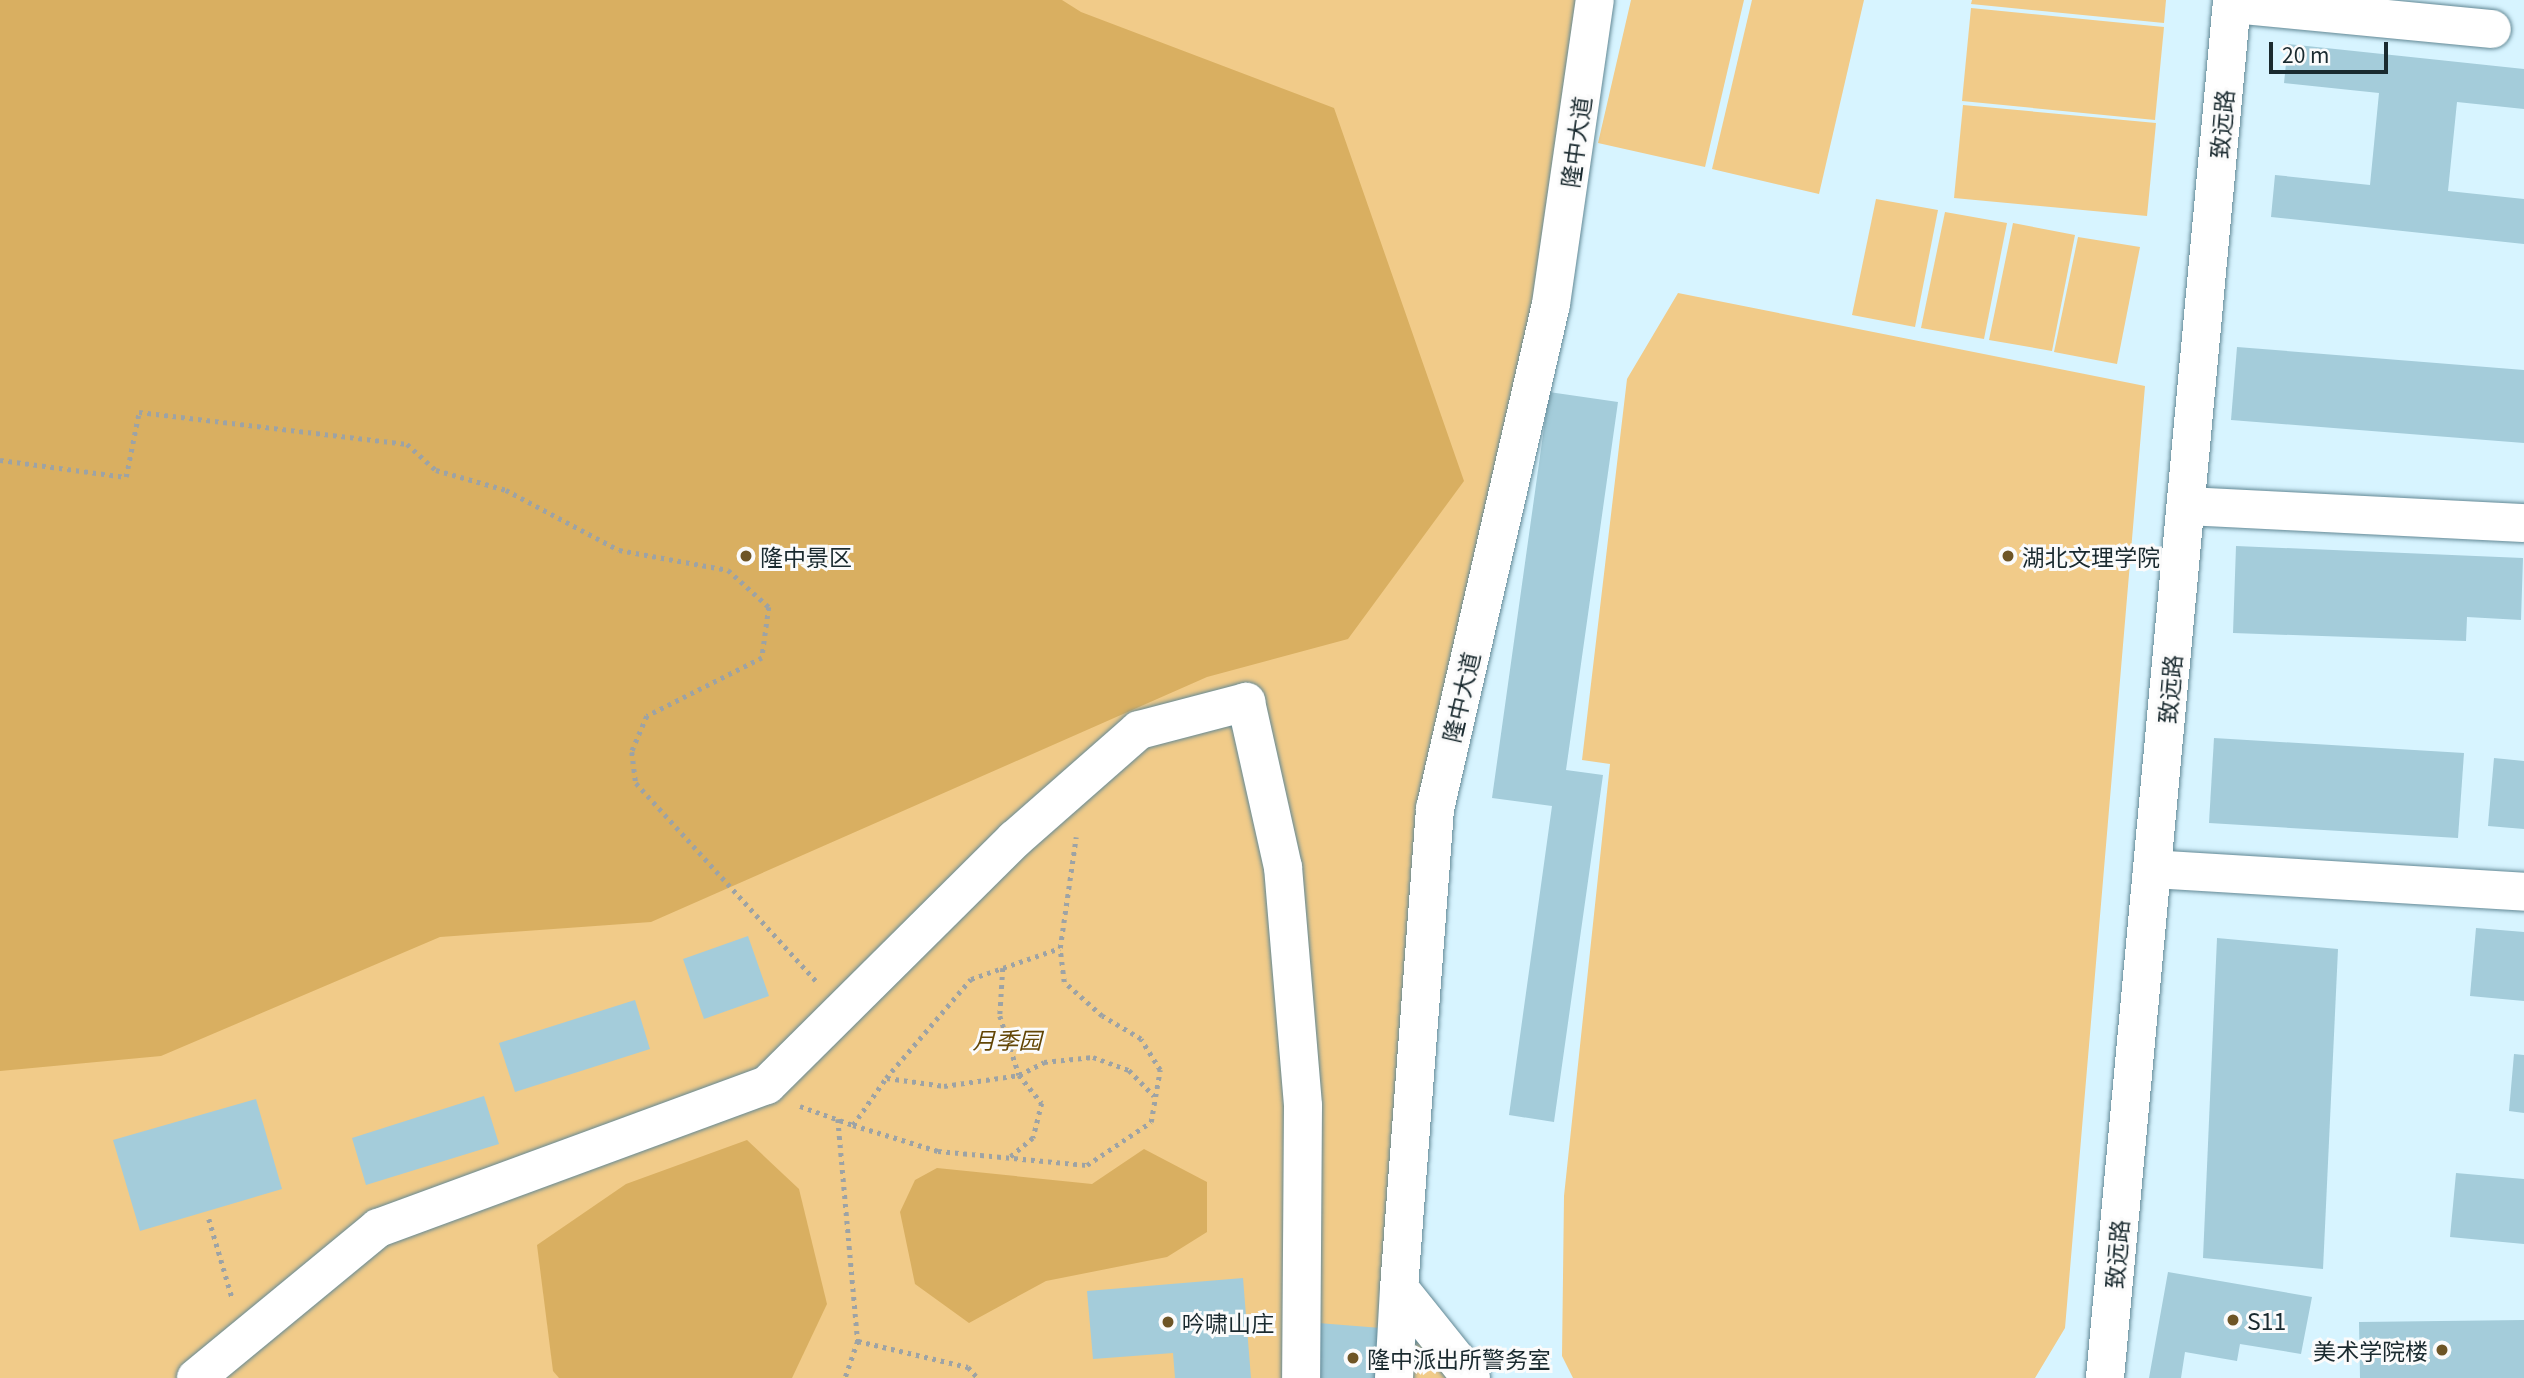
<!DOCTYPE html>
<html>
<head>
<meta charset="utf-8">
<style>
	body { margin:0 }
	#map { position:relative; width:2524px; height:1378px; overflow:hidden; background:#fbfbfb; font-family:Georgia,"Noto Sans SC",serif }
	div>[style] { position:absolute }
	.built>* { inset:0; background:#d7f4ff }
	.green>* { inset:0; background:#f1cb89 }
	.forest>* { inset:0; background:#d9af61 }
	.building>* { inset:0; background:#a4ccda }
	.path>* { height:4.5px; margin-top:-2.25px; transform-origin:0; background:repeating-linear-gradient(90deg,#9da3a5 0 3.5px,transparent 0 8.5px) }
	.roads { filter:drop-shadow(0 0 2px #628895) drop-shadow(0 0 2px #628895) }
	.minor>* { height:38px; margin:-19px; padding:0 19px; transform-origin:19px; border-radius:19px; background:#fff }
	.major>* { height:38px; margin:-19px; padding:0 19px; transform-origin:19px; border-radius:19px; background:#fff }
	.dots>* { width:19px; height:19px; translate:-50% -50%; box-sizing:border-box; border:4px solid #fbfbfb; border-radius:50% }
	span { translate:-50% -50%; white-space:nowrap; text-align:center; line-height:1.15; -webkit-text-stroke:6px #fbfbfb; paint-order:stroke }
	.street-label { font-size:23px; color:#1a2a2f }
	.poi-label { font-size:23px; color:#1a2a2f }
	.left { translate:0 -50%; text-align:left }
	.right { translate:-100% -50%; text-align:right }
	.park-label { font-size:23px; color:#624504; font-style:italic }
	.scale { position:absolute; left:2269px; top:42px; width:119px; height:32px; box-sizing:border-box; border:4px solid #1a2a2f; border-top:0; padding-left:9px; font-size:21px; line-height:24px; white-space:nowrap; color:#1a2a2f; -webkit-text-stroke:5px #fbfbfb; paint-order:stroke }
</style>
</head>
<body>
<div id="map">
	<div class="built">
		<i style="clip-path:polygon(1595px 0,2524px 0,2524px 1378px,1471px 1378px,1399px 1288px,1435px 809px)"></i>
	</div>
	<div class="green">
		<i style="clip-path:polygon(0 0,1595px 0,1435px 809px,1399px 1288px,1471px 1378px,0 1378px)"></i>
		<i style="clip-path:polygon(1631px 0,1744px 0,1705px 167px,1598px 143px)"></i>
		<i style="clip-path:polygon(1752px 0,1864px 0,1819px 194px,1712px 169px)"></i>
		<i style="clip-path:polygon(1972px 0,2166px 0,2164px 23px,1971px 4px)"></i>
		<i style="clip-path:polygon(1971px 8px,2164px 27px,2155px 120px,1962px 101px)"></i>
		<i style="clip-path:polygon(1963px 105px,2156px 123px,2147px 216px,1954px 198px)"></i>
		<i style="clip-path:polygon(1876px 199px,1938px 210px,1915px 327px,1852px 315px)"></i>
		<i style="clip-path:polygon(1945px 212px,2007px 223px,1984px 339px,1921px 328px)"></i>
		<i style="clip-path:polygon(2013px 223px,2075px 235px,2052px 351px,1989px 340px)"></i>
		<i style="clip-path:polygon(2078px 237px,2140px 247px,2117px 364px,2054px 352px)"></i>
		<i style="clip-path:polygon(1678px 293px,2145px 386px,2065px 1328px,2035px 1378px,1573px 1378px,1562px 1356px,1564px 1196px,1610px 764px,1582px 760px,1627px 379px)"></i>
	</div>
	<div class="forest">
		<i style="clip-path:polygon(0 0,1062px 0,1081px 12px,1334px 108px,1464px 481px,1348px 639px,1207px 677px,651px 922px,440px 937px,161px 1056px,0 1071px)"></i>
		<i style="clip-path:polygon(747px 1140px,799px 1189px,827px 1304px,792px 1378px,559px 1378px,553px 1371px,537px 1245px,626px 1184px)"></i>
		<i style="clip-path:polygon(1144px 1149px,1207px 1182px,1207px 1232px,1167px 1257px,1046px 1281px,969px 1323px,915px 1284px,900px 1212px,915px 1180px,937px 1168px,1092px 1184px)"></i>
	</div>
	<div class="building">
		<i style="clip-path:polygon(2288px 44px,2524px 69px,2524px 109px,2457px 102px,2448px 191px,2524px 199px,2524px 244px,2271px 217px,2275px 175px,2370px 185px,2379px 93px,2284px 83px)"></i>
		<i style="clip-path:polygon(2237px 347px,2524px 370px,2524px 443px,2231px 420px)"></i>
		<i style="clip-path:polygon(1549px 392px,1618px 402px,1566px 770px,1603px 775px,1554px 1122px,1509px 1115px,1552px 806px,1492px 798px)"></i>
		<i style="clip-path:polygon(2236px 546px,2523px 558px,2521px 620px,2467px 617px,2466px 641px,2233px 633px)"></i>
		<i style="clip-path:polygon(2214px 738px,2464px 753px,2458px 838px,2209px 823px)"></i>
		<i style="clip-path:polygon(2494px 758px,2524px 761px,2524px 829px,2488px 826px)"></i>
		<i style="clip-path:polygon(2476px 928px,2524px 932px,2524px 1001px,2470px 996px)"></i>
		<i style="clip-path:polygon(748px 936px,769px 996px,704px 1019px,683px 959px)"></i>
		<i style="clip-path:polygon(2217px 938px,2338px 949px,2323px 1269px,2203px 1258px)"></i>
		<i style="clip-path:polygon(635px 1000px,650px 1049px,515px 1092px,499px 1043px)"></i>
		<i style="clip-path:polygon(2514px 1054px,2524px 1055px,2524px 1113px,2509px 1111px)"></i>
		<i style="clip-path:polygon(484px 1096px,499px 1144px,366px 1185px,352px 1138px)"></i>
		<i style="clip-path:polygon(256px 1099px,282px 1189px,140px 1231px,113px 1140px)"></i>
		<i style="clip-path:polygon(2456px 1173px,2524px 1179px,2524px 1244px,2450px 1237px)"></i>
		<i style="clip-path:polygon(2168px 1272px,2312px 1297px,2301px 1354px,2240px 1344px,2237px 1361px,2185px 1352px,2181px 1378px,2149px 1378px)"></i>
		<i style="clip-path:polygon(1243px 1278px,1251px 1378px,1175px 1378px,1173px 1353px,1093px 1359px,1087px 1291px)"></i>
		<i style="clip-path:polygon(2524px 1320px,2524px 1378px,2360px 1378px,2359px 1322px)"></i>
		<i style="clip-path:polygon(1318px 1323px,1381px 1328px,1387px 1378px,1318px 1378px)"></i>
	</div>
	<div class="path">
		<i style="left:0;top:460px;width:127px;rotate:7.7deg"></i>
		<i style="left:126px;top:477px;width:66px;rotate:-78.7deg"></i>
		<i style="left:139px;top:412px;width:270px;rotate:6.8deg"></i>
		<i style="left:407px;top:444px;width:39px;rotate:42deg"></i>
		<i style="left:436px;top:470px;width:73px;rotate:15.9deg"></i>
		<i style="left:506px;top:490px;width:128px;rotate:28deg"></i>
		<i style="left:619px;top:550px;width:111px;rotate:10.4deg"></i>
		<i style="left:728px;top:570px;width:55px;rotate:42.1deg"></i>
		<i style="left:769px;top:607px;width:51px;rotate:97.8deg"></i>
		<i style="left:762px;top:658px;width:129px;rotate:153.2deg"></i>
		<i style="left:647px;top:716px;width:39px;rotate:113deg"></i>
		<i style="left:632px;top:752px;width:31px;rotate:83deg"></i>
		<i style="left:636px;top:783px;width:269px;rotate:47.7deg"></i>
		<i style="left:1003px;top:968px;width:48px;rotate:93.6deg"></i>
		<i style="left:1000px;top:1016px;width:62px;rotate:72.1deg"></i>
		<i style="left:1019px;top:1075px;width:36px;rotate:51deg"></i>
		<i style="left:1042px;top:1103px;width:36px;rotate:104deg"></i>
		<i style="left:1033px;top:1138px;width:30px;rotate:140deg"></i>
		<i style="left:887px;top:1078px;width:58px;rotate:8deg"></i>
		<i style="left:944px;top:1086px;width:76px;rotate:-8.3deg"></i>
		<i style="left:1019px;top:1075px;width:28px;rotate:-27deg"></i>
		<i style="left:1044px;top:1062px;width:49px;rotate:-5.8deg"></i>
		<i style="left:1093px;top:1057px;width:38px;rotate:20deg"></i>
		<i style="left:1129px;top:1070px;width:36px;rotate:46deg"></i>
		<i style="left:800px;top:1106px;width:56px;rotate:19.7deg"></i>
		<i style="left:853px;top:1125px;width:57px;rotate:-54.9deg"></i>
		<i style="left:886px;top:1078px;width:130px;rotate:-49.4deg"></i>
		<i style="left:971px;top:979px;width:94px;rotate:-19.2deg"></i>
		<i style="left:1060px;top:948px;width:112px;rotate:-81.8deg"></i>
		<i style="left:838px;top:1119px;width:223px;rotate:84.9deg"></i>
		<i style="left:858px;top:1341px;width:39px;rotate:109deg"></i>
		<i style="left:853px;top:1125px;width:89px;rotate:17deg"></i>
		<i style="left:938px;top:1151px;width:150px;rotate:5.4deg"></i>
		<i style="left:1087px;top:1165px;width:77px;rotate:-33.9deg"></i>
		<i style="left:1151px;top:1122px;width:53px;rotate:-80.2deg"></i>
		<i style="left:1160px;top:1070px;width:36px;rotate:-122deg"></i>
		<i style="left:1141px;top:1039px;width:45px;rotate:-149.5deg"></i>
		<i style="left:1102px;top:1016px;width:51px;rotate:-138.2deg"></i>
		<i style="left:1064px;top:982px;width:34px;rotate:-97deg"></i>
		<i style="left:209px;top:1219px;width:81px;rotate:73.6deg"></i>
		<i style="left:858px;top:1341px;width:113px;rotate:13.3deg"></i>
		<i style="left:968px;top:1367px;width:15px;rotate:48deg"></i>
	</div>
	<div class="roads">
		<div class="minor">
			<i style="left:2232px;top:4px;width:261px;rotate:5.5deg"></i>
			<i style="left:2186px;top:506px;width:338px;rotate:2.9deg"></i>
			<i style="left:2152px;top:869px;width:373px;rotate:3.5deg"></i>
			<i style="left:196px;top:1378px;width:236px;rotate:-39.5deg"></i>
			<i style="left:378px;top:1228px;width:414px;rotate:-20.2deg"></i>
			<i style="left:767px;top:1085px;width:349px;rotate:-44.8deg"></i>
			<i style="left:1015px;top:839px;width:165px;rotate:-41.3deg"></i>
			<i style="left:1139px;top:730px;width:111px;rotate:-14.7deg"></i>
			<i style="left:1246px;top:702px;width:169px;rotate:77.4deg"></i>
			<i style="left:1283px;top:867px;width:240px;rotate:85.2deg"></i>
			<i style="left:1303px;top:1106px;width:272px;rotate:90.4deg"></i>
			<i style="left:1394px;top:1378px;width:90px;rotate:-86.8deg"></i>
			<i style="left:2105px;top:1378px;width:1384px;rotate:-84.73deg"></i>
		</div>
		<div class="major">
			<i style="left:1471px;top:1378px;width:115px;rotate:-128.7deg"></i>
			<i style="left:1399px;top:1288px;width:480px;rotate:-85.7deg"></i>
			<i style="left:1435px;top:809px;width:518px;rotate:-77.06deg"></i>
			<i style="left:1551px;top:304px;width:307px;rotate:-81.8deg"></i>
		</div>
	</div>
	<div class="dots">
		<i style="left:746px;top:556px;background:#6e5526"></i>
		<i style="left:2008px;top:556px;background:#6e5526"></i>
		<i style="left:2233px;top:1320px;background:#6e5526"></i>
		<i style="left:1168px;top:1322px;background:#6e5526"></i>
		<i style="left:2442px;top:1350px;background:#6e5526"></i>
		<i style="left:1353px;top:1358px;background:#6e5526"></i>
	</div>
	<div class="street-label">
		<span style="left:2221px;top:124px;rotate:-85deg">致远路</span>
		<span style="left:1575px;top:142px;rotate:-82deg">隆中大道</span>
		<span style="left:2169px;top:689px;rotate:-85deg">致远路</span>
		<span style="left:1460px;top:697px;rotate:-77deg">隆中大道</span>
		<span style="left:2116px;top:1254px;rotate:-85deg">致远路</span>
	</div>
	<div class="poi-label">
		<span class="left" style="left:760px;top:556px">隆中景区</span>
		<span class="left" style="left:2022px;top:556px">湖北文理学院</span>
		<span class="left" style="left:2247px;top:1320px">S11</span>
		<span class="left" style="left:1182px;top:1322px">吟啸山庄</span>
		<span class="right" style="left:2428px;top:1350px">美术学院楼</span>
		<span class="left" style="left:1367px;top:1358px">隆中派出所警务室</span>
	</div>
	<div class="park-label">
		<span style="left:1007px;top:1039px">月季园</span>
	</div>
	<div class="scale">20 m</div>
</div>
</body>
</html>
